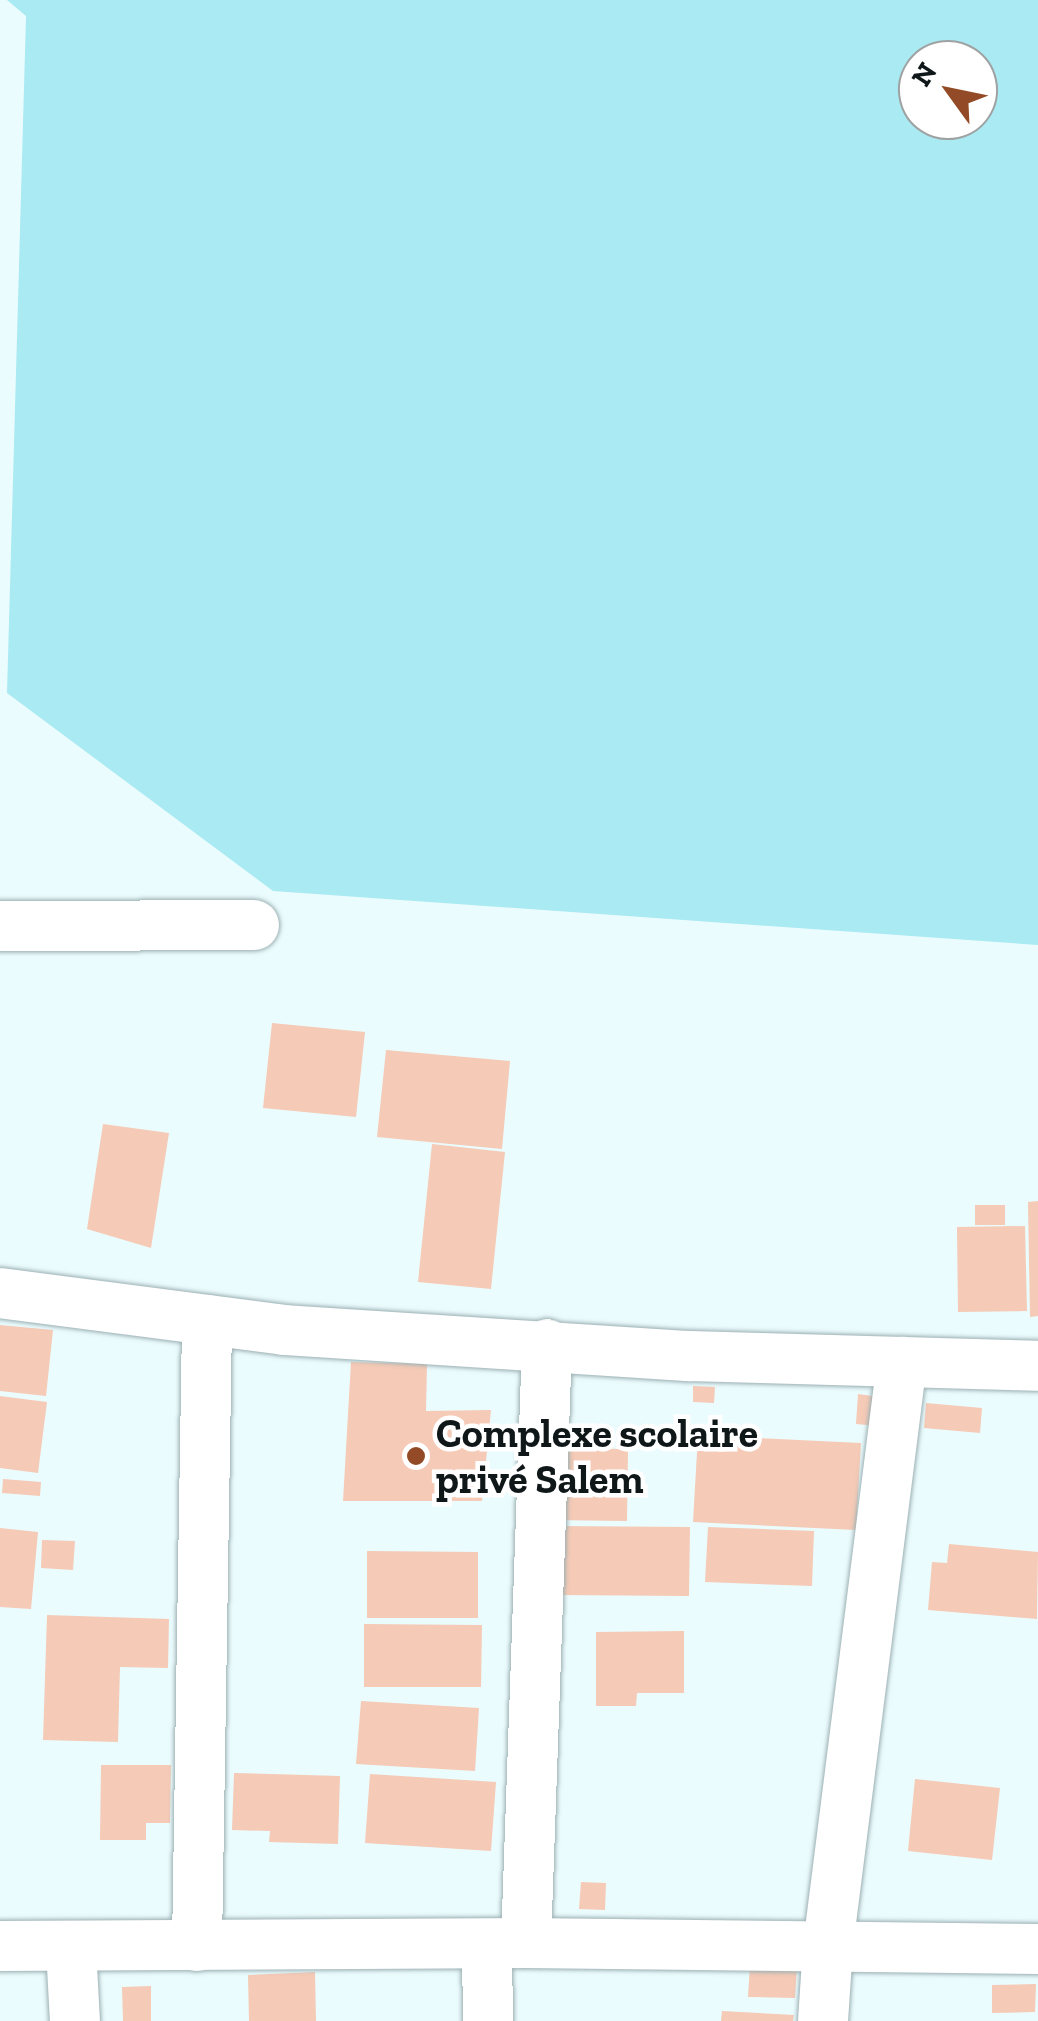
<!DOCTYPE html>
<html>
<head>
<meta charset="utf-8">
<style>
	body { margin:0 }
	#map { position:relative; width:1038px; height:2021px; overflow:hidden; background:#ebfcfe; font-family:"Zilla Slab",serif }
	div>[style] { position:absolute }
	.green>* { inset:0; background:#aaeaf2 }
	.building>* { inset:0; background:#f5cab6 }
	.roads { filter:drop-shadow(0 0 2px #9cb0b3) drop-shadow(0 0 2px #9cb0b3) }
	.minor>* { height:50px; margin:-25px; padding:0 25px; transform-origin:25px; border-radius:25px; background:#fff }
	.dots>* { width:28px; height:28px; translate:-50% -50%; box-sizing:border-box; border:5px solid #fff; border-radius:50% }
	span { translate:-50% -50%; white-space:nowrap; text-align:center; line-height:1.15; -webkit-text-stroke:9px #fff; paint-order:stroke }
	.poi-label { font-size:40px; color:#0f1718; font-weight:700 }
	.left { translate:0 -50%; text-align:left }
	.north { position:absolute; left:898px; top:40px; width:100px; height:100px; box-sizing:border-box; background:#fff; border:2px solid #9fa2a3; border-radius:50%; rotate:303deg; font-size:28px; font-weight:700; line-height:40px; text-align:center; color:#0f1718 }
	.north::after { content:''; display:block; margin:auto; width:35px; height:45px; background:#934b27; clip-path:polygon(50% 0,100% 100%,50% 72%,0 100%) }
</style>
</head>
<body>
<div id="map">
	<div class="green">
		<i style="clip-path:polygon(evenodd,7px 0,1038px 0,1038px 945px,273px 891px,7px 693px,26px 16px,7px 0,918px 60px,978px 60px,978px 120px,918px 120px,918px 60px)"></i>
	</div>
	<div class="building">
		<i style="clip-path:polygon(272px 1023px,365px 1032px,356px 1117px,263px 1108px)"></i>
		<i style="clip-path:polygon(386px 1050px,510px 1061px,502px 1149px,377px 1137px)"></i>
		<i style="clip-path:polygon(103px 1124px,169px 1133px,151px 1248px,87px 1229px)"></i>
		<i style="clip-path:polygon(432px 1144px,505px 1152px,491px 1289px,418px 1282px)"></i>
		<i style="clip-path:polygon(1038px 1201px,1038px 1316px,1030px 1317px,1028px 1202px)"></i>
		<i style="clip-path:polygon(975px 1205px,1005px 1205px,1005px 1225px,975px 1225px)"></i>
		<i style="clip-path:polygon(1025px 1226px,1027px 1311px,958px 1312px,957px 1227px)"></i>
		<i style="clip-path:polygon(0 1325px,53px 1330px,46px 1396px,0 1391px)"></i>
		<i style="clip-path:polygon(351px 1362px,427px 1364px,426px 1411px,491px 1410px,482px 1501px,343px 1501px)"></i>
		<i style="clip-path:polygon(693px 1386px,715px 1387px,714px 1403px,693px 1402px)"></i>
		<i style="clip-path:polygon(858px 1394px,880px 1397px,878px 1426px,856px 1424px)"></i>
		<i style="clip-path:polygon(0 1396px,47px 1402px,38px 1473px,0 1468px)"></i>
		<i style="clip-path:polygon(926px 1403px,982px 1408px,980px 1433px,924px 1428px)"></i>
		<i style="clip-path:polygon(698px 1435px,861px 1443px,856px 1530px,693px 1522px)"></i>
		<i style="clip-path:polygon(549px 1448px,628px 1449px,627px 1521px,549px 1520px)"></i>
		<i style="clip-path:polygon(3px 1479px,41px 1482px,40px 1496px,2px 1493px)"></i>
		<i style="clip-path:polygon(555px 1526px,690px 1527px,689px 1596px,554px 1595px)"></i>
		<i style="clip-path:polygon(708px 1527px,814px 1531px,812px 1586px,705px 1582px)"></i>
		<i style="clip-path:polygon(0 1528px,38px 1532px,31px 1609px,0 1607px)"></i>
		<i style="clip-path:polygon(42px 1540px,75px 1541px,73px 1570px,41px 1568px)"></i>
		<i style="clip-path:polygon(949px 1544px,1038px 1552px,1037px 1619px,928px 1610px,932px 1562px,947px 1563px)"></i>
		<i style="clip-path:polygon(367px 1551px,478px 1552px,478px 1618px,367px 1618px)"></i>
		<i style="clip-path:polygon(47px 1615px,169px 1619px,168px 1668px,120px 1667px,118px 1742px,43px 1740px)"></i>
		<i style="clip-path:polygon(364px 1624px,482px 1625px,481px 1687px,364px 1687px)"></i>
		<i style="clip-path:polygon(684px 1631px,684px 1693px,637px 1693px,636px 1706px,596px 1706px,596px 1632px)"></i>
		<i style="clip-path:polygon(361px 1701px,479px 1708px,475px 1771px,356px 1764px)"></i>
		<i style="clip-path:polygon(101px 1765px,171px 1765px,170px 1823px,146px 1823px,146px 1840px,100px 1840px)"></i>
		<i style="clip-path:polygon(234px 1773px,340px 1776px,338px 1844px,269px 1842px,270px 1831px,232px 1830px)"></i>
		<i style="clip-path:polygon(370px 1774px,496px 1782px,491px 1851px,365px 1843px)"></i>
		<i style="clip-path:polygon(915px 1779px,1000px 1788px,992px 1860px,908px 1851px)"></i>
		<i style="clip-path:polygon(581px 1882px,606px 1883px,605px 1910px,579px 1909px)"></i>
		<i style="clip-path:polygon(750px 1965px,797px 1967px,795px 1998px,748px 1997px)"></i>
		<i style="clip-path:polygon(315px 1972px,316px 2021px,249px 2021px,248px 1975px)"></i>
		<i style="clip-path:polygon(1036px 1984px,1035px 2012px,992px 2013px,992px 1985px)"></i>
		<i style="clip-path:polygon(151px 1986px,151px 2021px,123px 2021px,122px 1987px)"></i>
		<i style="clip-path:polygon(722px 2011px,794px 2015px,793px 2021px,721px 2021px)"></i>
	</div>
	<div class="roads">
		<div class="minor">
			<i style="left:0;top:926px;width:254px;rotate:-0.2deg"></i>
			<i style="left:0;top:1293px;width:286px;rotate:7.4deg"></i>
			<i style="left:284px;top:1330px;width:405px;rotate:3.7deg"></i>
			<i style="left:688px;top:1356px;width:350px;rotate:1.6deg"></i>
			<i style="left:526px;top:1943px;width:599px;rotate:-87.99deg"></i>
			<i style="left:487px;top:1944px;width:77px;rotate:89.3deg"></i>
			<i style="left:0;top:1946px;width:526px;rotate:-0.33deg"></i>
			<i style="left:526px;top:1943px;width:512px;rotate:0.67deg"></i>
			<i style="left:197px;top:1946px;width:626px;rotate:-89.08deg"></i>
			<i style="left:71px;top:1948px;width:73px;rotate:86.9deg"></i>
			<i style="left:823px;top:2021px;width:75px;rotate:-86.2deg"></i>
			<i style="left:828px;top:1946px;width:589px;rotate:-82.78deg"></i>
		</div>
	</div>
	<div class="dots">
		<i style="left:416px;top:1456px;background:#934b27"></i>
	</div>
	<div class="poi-label">
		<span class="left" style="left:436px;top:1456px">Complexe scolaire<br>privé Salem</span>
	</div>
	<div class="north">N</div>
</div>
</body>
</html>
